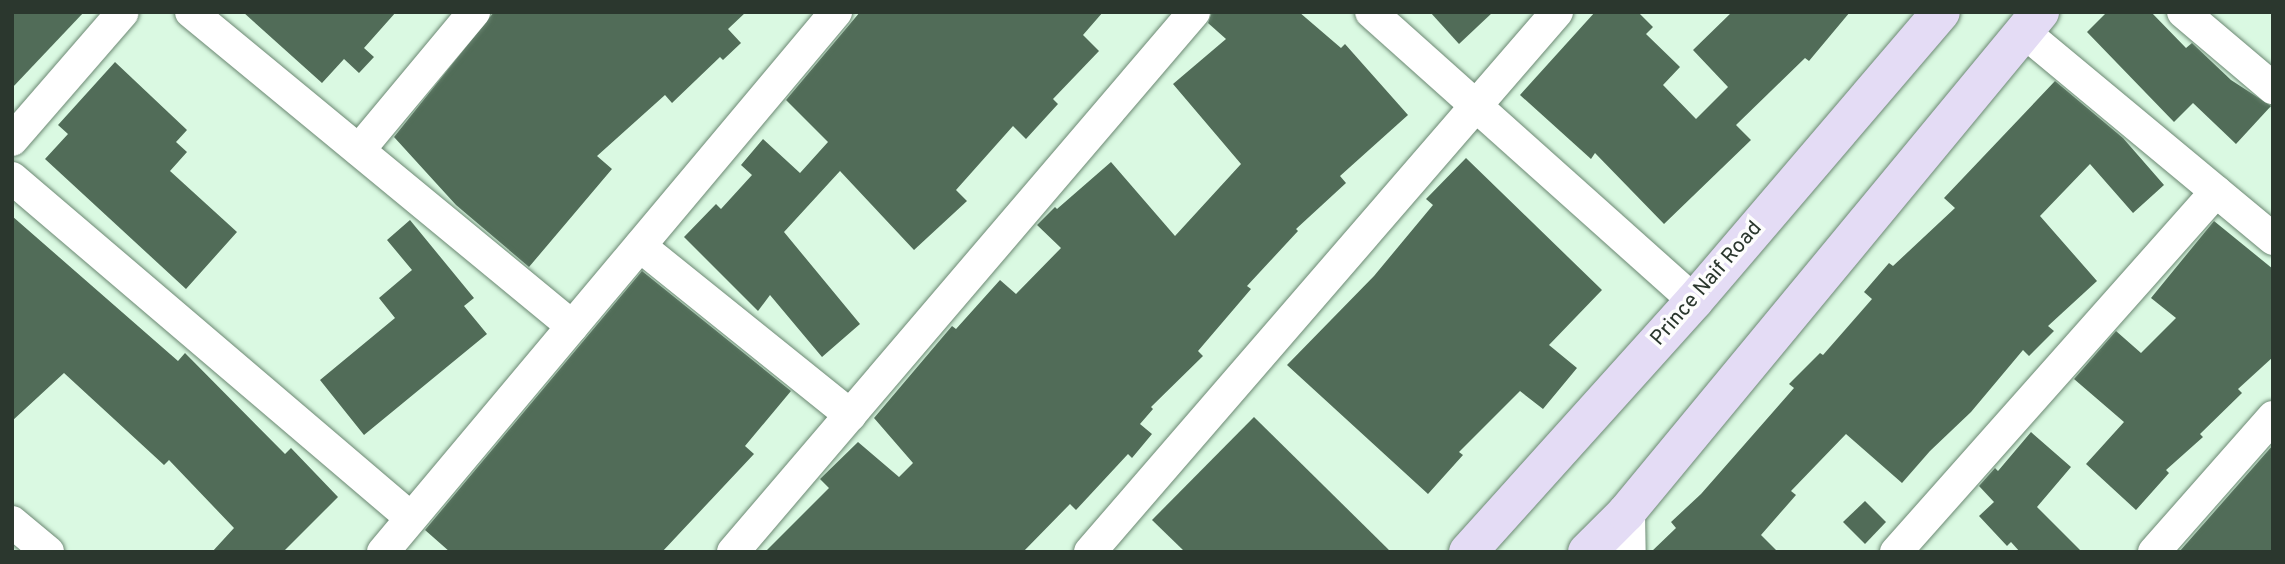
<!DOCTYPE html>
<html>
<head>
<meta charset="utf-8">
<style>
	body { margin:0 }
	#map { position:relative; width:2285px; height:564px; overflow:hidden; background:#daf9e2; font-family:Overpass,sans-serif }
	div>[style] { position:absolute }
	.building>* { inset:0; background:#516c58 }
	.roads { filter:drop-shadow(0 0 2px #6c8873) drop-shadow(0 0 2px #6c8873) }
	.minor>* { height:32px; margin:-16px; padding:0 16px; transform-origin:16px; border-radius:16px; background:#fff }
	.tertiary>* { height:38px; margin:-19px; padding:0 19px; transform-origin:19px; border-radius:19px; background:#fff }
	.primary>* { height:38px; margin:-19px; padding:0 19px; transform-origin:19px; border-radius:19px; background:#e4dcf5 }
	span { translate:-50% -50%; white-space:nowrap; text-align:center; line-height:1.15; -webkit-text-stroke:7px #fdfdfd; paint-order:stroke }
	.street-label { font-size:21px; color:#2b372e }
	.frame { position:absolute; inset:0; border:14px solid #2b372e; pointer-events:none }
</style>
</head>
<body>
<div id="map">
	<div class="building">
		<i style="clip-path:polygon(12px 12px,84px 12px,12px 88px)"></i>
		<i style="clip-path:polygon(243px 12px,396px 12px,364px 48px,374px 57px,359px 73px,344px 59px,322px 83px)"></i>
		<i style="clip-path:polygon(494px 12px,746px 12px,728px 29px,741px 43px,723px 60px,720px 57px,672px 103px,665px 95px,597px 156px,612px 169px,529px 267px,456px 205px,394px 137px)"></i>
		<i style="clip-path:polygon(860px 12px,1103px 12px,1083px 35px,1099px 51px,1053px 99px,1058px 104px,1026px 139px,1013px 126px,956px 190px,967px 201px,914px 250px,840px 171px,784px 232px,860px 324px,822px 357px,770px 295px,758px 311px,684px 237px,716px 204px,721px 209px,752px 175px,741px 165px,763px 139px,800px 173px,828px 142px,786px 100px)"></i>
		<i style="clip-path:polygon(1212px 12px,1299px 12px,1341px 48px,1345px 44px,1408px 115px,1340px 176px,1346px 183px,1296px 229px,1298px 231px,1247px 286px,1251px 289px,1198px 351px,1203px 356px,1151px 407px,1153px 409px,1140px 424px,1152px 434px,1132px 458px,1128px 454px,1076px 510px,1070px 504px,1023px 552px,765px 552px,829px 488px,820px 479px,858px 442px,899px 477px,913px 463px,874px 418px,952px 326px,956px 329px,1000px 280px,1016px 294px,1061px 248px,1037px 225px,1055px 207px,1057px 209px,1111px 162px,1175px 236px,1241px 164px,1173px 84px,1226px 39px,1208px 23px)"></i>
		<i style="clip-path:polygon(1430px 12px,1493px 12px,1459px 44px)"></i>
		<i style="clip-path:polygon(1595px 12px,1638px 12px,1653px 27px,1646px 34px,1680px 67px,1663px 85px,1696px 119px,1728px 87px,1693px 50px,1732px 12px,1850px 12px,1809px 61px,1805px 58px,1736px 125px,1751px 140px,1664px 224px,1595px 153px,1591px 159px,1520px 95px)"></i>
		<i style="clip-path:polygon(2107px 12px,2151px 12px,2186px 48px,2192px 43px,2231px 80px,2271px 106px,2236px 144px,2193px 103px,2174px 122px,2087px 32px)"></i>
		<i style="clip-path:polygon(115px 62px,187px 130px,176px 142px,187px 152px,170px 171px,237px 232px,186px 289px,45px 159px,68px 134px,58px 125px)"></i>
		<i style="clip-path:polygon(2055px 81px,2123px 138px,2164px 185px,2133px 213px,2090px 164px,2040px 216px,2097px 281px,2048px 326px,2054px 331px,2029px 356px,2023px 350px,1971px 412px,1930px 451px,1902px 483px,1846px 434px,1791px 491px,1796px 495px,1761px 535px,1778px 552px,1651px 552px,1676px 528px,1671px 522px,1701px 494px,1794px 388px,1789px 384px,1820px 353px,1823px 355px,1872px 299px,1864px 292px,1889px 263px,1893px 266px,1955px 208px,1944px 198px)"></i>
		<i style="clip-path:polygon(1466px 158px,1602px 290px,1549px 345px,1577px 368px,1543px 409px,1520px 391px,1459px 452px,1463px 455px,1428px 494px,1287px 365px,1374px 276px,1433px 205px,1426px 199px)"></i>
		<i style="clip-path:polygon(12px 216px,178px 361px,185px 353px,285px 454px,291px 448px,338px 497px,283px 552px,212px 552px,234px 528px,169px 460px,164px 465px,64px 373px,12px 421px)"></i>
		<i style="clip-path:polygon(410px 220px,474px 298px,464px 306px,487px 334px,364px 435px,320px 380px,395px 318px,379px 298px,412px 270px,387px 240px)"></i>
		<i style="clip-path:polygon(2214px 221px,2273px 269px,2273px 357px,2238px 389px,2242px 393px,2200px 434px,2203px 437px,2166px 470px,2169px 473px,2136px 510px,2086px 464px,2124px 422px,2074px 379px,2116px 331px,2141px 353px,2176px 318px,2151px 298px)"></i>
		<i style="clip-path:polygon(642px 271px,791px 391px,745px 446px,754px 454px,662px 552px,450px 552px,425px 530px)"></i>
		<i style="clip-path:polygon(1254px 417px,1391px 552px,1185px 552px,1152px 520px)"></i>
		<i style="clip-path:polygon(2031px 432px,2071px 467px,2037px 507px,2082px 552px,2020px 552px,2011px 542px,2007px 546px,1979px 516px,1994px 502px,1979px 486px,1995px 468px,1998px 471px)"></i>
		<i style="clip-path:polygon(2273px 445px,2273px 552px,2179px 552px)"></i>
		<i style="clip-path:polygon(1865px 501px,1886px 522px,1865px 544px,1843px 522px)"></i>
	</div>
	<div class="roads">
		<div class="minor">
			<i style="left:191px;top:12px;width:494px;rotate:39.5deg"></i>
			<i style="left:1371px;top:12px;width:433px;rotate:41.8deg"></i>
			<i style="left:2183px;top:12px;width:118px;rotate:40.2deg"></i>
			<i style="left:2024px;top:32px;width:324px;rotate:39.7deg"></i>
			<i style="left:12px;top:140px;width:169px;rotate:-49.1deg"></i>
			<i style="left:359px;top:150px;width:180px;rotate:-50.2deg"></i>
			<i style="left:12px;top:178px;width:524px;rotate:40.44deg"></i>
			<i style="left:640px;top:246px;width:270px;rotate:38.8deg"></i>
			<i style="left:12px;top:522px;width:47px;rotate:39.8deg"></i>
			<i style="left:383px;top:552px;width:705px;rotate:-50.01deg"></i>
			<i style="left:733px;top:552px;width:710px;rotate:-49.51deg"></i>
			<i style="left:1090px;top:552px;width:714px;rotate:-49.15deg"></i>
			<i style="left:1896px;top:552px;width:482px;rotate:-48.4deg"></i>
			<i style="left:2154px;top:552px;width:180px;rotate:-48.6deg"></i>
		</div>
		<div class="tertiary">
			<i style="left:1626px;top:513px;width:39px;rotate:89deg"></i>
		</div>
		<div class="primary">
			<i style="left:1468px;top:552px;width:338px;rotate:-48deg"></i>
			<i style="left:1694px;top:301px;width:380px;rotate:-49.5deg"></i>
			<i style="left:1587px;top:552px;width:55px;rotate:-45deg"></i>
			<i style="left:1626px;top:513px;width:650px;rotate:-50.43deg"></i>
		</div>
	</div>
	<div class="street-label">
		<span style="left:1707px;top:284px;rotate:-49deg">Prince Naif Road</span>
	</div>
	<div class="frame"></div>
</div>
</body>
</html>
